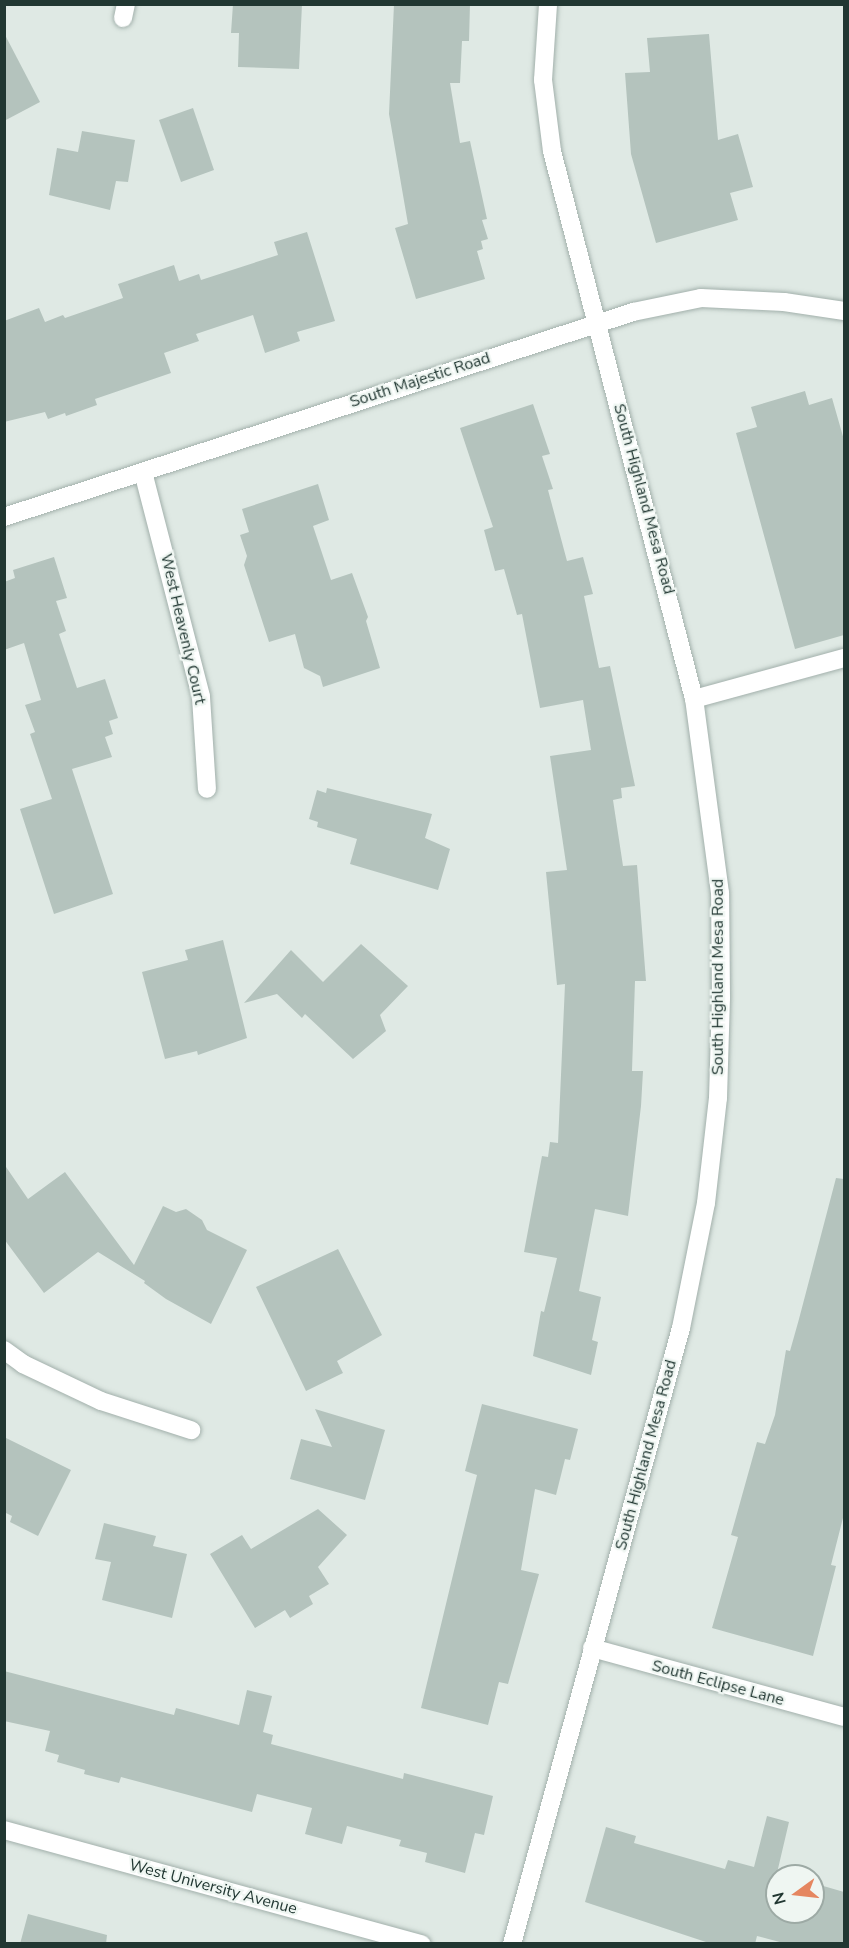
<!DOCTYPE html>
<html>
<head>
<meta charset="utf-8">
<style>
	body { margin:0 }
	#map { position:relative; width:849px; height:1948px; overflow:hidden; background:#dfe9e4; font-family:"Nunito Sans",sans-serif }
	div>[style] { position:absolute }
	.building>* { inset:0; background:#b4c3bd }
	.roads { filter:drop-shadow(0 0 2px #a2b0ab) drop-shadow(0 0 2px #a2b0ab) }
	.minor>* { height:18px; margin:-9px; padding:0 9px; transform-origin:9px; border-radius:9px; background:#fff }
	span { translate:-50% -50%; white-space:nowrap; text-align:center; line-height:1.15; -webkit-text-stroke:4.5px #eff6f2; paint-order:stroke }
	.street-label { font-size:16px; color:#213732 }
	.frame { position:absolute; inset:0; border:6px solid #213732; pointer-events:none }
	.north { position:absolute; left:765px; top:1864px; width:60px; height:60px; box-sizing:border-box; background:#eff6f2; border:2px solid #9daaa5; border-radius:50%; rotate:255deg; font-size:16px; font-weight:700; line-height:24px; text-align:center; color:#213732 }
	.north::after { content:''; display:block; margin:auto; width:21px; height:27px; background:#e58660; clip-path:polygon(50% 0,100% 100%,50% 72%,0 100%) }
</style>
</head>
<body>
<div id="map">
	<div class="building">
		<i style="clip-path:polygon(233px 4px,302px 4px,299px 69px,238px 67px,239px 33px,231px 33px)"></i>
		<i style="clip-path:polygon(394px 4px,470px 4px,469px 41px,462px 41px,460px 83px,450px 83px,460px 143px,470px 141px,487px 219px,482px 220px,488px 239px,481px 241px,483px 249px,477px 251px,485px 279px,416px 299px,395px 228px,408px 224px,389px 114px)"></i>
		<i style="clip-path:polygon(4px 33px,40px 102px,4px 121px)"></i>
		<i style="clip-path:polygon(709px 34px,718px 140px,738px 134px,753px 187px,730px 193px,738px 220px,656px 243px,631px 154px,625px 73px,650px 72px,647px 38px)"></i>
		<i style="clip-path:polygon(193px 108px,214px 170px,181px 182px,159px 120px)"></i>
		<i style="clip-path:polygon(82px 131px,135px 140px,128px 182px,116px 181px,110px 210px,49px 195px,57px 148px,78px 152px)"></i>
		<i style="clip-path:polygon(307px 232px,335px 321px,297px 332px,300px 341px,265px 353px,253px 315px,196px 334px,199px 341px,164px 353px,171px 373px,95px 399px,97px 405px,66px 416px,65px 413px,48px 419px,45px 412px,4px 422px,4px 321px,39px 308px,45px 322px,63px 315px,65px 318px,123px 298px,118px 284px,174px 265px,179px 281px,199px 274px,201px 280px,278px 255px,274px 242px)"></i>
		<i style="clip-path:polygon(805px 391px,809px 405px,832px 398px,844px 440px,844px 635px,795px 649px,736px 433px,757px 427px,751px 407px)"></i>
		<i style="clip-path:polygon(533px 404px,550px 454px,542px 456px,553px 489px,548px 490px,567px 561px,583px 557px,593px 594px,584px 596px,599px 668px,610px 666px,635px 786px,621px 788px,622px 798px,613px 800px,623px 866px,637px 865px,646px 981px,635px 981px,632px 1071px,643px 1071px,641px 1106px,628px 1216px,595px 1209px,579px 1291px,601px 1297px,592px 1340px,598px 1342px,591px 1375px,533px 1356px,541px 1311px,544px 1312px,557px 1258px,524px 1252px,542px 1156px,548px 1157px,550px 1142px,558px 1143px,565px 984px,557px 985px,546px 872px,567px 870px,550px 756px,591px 750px,583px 700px,540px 708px,522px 614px,517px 615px,504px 569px,495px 571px,484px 530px,493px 527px,460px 428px)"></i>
		<i style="clip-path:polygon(318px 484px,329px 520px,313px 526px,331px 580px,352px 573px,368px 617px,366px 621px,380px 668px,323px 687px,320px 676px,304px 668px,295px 634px,269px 642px,244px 565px,247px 556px,240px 535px,249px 532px,242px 509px)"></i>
		<i style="clip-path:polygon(54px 557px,67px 598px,56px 601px,66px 631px,59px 634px,77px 688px,105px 679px,118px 718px,109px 721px,113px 734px,105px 737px,112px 757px,72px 769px,113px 894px,54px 914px,20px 809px,52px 799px,30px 734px,35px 732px,25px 705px,41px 700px,24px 643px,4px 650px,4px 582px,15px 578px,13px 570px)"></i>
		<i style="clip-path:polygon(327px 788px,432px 814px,425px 838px,450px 849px,438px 890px,350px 864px,357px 839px,317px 827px,318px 822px,309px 819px,317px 790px,326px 793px)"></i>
		<i style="clip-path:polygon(223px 940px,247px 1038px,198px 1055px,197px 1051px,165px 1059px,142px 972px,188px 960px,185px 950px)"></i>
		<i style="clip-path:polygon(361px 944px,408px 986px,380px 1015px,386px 1031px,353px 1059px,305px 1014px,302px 1018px,277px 994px,244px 1003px,291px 950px,323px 982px)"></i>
		<i style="clip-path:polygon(4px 1164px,28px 1199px,65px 1172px,134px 1265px,163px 1206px,176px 1212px,186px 1209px,202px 1220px,207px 1230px,247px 1250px,211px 1324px,166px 1299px,144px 1283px,145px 1281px,98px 1252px,44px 1293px,4px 1239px)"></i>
		<i style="clip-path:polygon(836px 1178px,844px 1179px,844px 1514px,831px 1565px,836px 1566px,813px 1656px,712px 1628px,738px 1537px,731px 1535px,757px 1442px,765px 1444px,775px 1415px,786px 1350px,790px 1351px,799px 1319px)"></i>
		<i style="clip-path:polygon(338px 1249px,382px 1335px,337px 1361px,343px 1373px,306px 1391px,256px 1287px)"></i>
		<i style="clip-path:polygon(482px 1404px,578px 1429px,570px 1460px,565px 1459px,556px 1495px,535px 1489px,521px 1570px,539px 1574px,508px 1684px,499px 1682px,488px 1725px,421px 1708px,477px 1475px,465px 1471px)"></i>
		<i style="clip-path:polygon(315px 1409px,385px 1430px,365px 1500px,290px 1479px,301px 1439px,332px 1447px)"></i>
		<i style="clip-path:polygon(4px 1437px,71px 1470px,38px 1536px,10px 1522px,12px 1516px,4px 1512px)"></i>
		<i style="clip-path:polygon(318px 1509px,347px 1535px,318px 1567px,329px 1584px,309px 1596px,313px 1604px,290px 1618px,285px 1610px,255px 1628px,210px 1554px,242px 1535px,251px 1549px)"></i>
		<i style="clip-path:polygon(104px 1523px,156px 1536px,153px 1546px,187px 1554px,172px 1618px,102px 1600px,111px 1562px,95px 1559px)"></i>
		<i style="clip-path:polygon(4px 1671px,174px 1715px,176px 1708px,239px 1725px,247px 1690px,272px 1696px,263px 1732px,273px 1735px,271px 1744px,403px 1779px,404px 1773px,493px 1796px,484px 1835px,475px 1833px,465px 1873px,425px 1862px,427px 1853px,399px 1846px,401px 1840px,347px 1826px,342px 1844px,305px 1834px,312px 1808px,257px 1794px,252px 1812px,121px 1777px,119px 1783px,84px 1774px,85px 1770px,57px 1762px,59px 1755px,45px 1751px,50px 1731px,4px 1721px)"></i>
		<i style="clip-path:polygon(767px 1816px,789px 1822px,777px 1873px,790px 1876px,777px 1876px,777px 1912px,813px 1912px,813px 1883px,844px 1892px,844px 1944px,787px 1944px,757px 1936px,755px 1944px,712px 1944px,585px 1902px,606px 1827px,636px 1836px,634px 1843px,725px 1869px,728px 1860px,754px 1867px)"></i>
		<i style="clip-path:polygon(28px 1914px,107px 1935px,106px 1944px,20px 1944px)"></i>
	</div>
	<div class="roads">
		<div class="minor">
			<i style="left:123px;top:18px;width:14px;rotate:-78deg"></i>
			<i style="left:143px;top:472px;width:232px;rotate:75.5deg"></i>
			<i style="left:201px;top:697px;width:92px;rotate:86.3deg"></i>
			<i style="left:4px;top:517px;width:662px;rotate:-18.05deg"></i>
			<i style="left:633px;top:312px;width:69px;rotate:-11.6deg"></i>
			<i style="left:701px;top:298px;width:83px;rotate:2.8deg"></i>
			<i style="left:784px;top:302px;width:61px;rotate:8.5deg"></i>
			<i style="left:694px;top:699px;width:156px;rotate:-15.3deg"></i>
			<i style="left:4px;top:1350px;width:24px;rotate:36deg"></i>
			<i style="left:23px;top:1364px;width:86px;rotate:25.4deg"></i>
			<i style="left:101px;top:1401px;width:95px;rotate:17.9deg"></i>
			<i style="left:592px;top:1648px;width:261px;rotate:15.3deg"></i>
			<i style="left:4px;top:1830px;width:433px;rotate:15.3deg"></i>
			<i style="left:512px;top:1944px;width:639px;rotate:-74.66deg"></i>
			<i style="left:681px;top:1328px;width:127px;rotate:-78.7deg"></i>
			<i style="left:706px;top:1203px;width:106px;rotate:-83.5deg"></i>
			<i style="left:718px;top:1098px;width:100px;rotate:-88.3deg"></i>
			<i style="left:721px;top:998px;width:105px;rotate:-90.5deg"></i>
			<i style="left:720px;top:893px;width:196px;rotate:-97.6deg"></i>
			<i style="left:694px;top:699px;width:566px;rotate:-104.53deg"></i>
			<i style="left:552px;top:151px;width:72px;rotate:-97.2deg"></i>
			<i style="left:543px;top:80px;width:76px;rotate:-86.2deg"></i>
		</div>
	</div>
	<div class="street-label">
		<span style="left:420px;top:380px;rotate:-18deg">South Majestic Road</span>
		<span style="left:644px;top:499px;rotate:75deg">South Highland Mesa Road</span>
		<span style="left:183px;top:629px;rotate:77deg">West Heavenly Court</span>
		<span style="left:718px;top:977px;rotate:-90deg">South Highland Mesa Road</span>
		<span style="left:646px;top:1455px;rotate:-75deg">South Highland Mesa Road</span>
		<span style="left:718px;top:1683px;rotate:15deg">South Eclipse Lane</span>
		<span style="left:213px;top:1887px;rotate:15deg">West University Avenue</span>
	</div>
	<div class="frame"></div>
	<div class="north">N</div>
</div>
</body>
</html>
